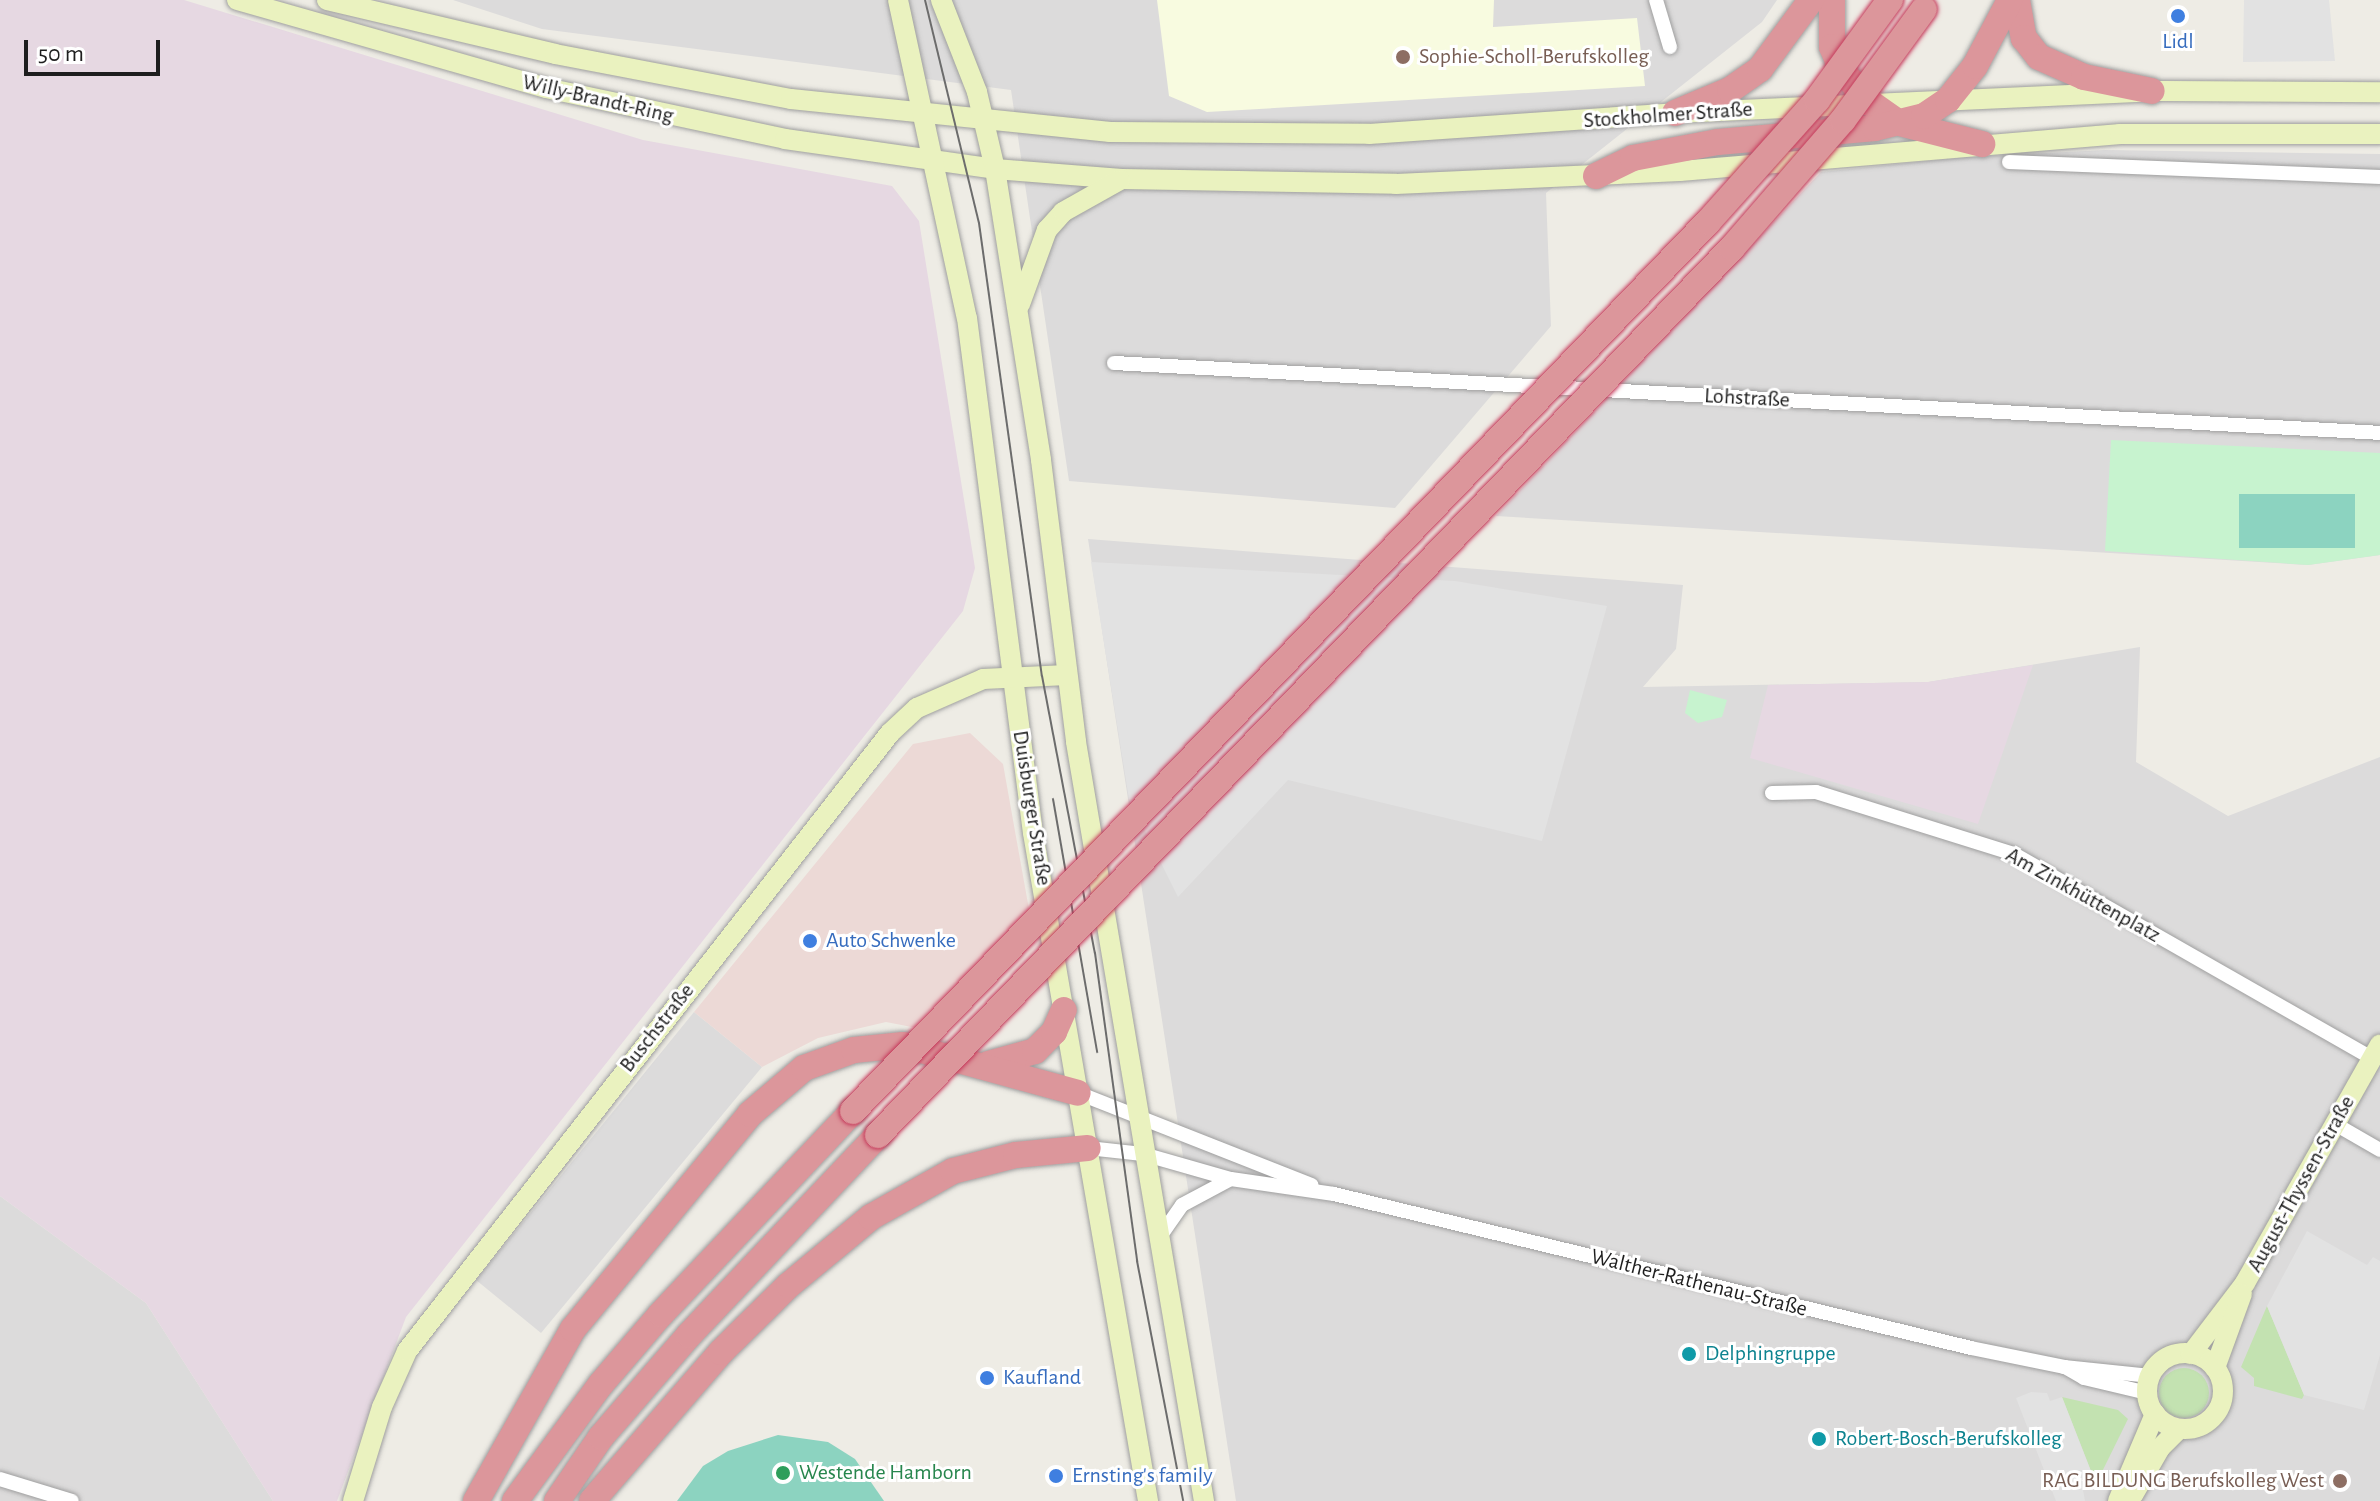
<!DOCTYPE html>
<html>
<head>
<meta charset="utf-8">
<style>
	body { margin:0 }
	#map { position:relative; width:2380px; height:1501px; overflow:hidden; background:#eeece5; font-family:"Alegreya Sans",sans-serif }
	div>[style] { position:absolute }
	.residential>* { inset:0; background:#dcdbdb }
	.commercial>* { inset:0; background:#ecd9d6 }
	.industrial>* { inset:0; background:#e6d8e2 }
	.education>* { inset:0; background:#f8fbe0 }
	.grass>* { inset:0; background:#c3e2b1 }
	.round { border-radius:50% }
	.park>* { inset:0; background:#c7f3cf }
	.pitch>* { inset:0; background:#8cd3c0 }
	.parking>* { inset:0; background:#e2e2e2 }
	.roads { filter:drop-shadow(0 0 2px #9f9f9f) drop-shadow(0 0 2px #9f9f9f) }
	.street>* { height:14px; margin:-7px; padding:0 7px; transform-origin:7px; border-radius:7px; background:#fff }
	.secondary>* { height:20px; margin:-10px; padding:0 10px; transform-origin:10px; border-radius:10px; background:#eaf2bf }
	.secondary>.ring { margin:-10px; padding:0; box-sizing:content-box; background:none; border:20px solid #eaf2bf; border-radius:50% }
	.highway>* { height:26px; margin:-13px; padding:0 13px; transform-origin:13px; border-radius:13px; background:#dc969b }
	.tram>* { height:2px; margin:-1px; padding:0 1px; transform-origin:1px; border-radius:1px; background:#6c6c6c }
	.bridges { filter:drop-shadow(0 0 2px #c5395a) drop-shadow(0 0 2px #c5395a) }
	.highway-bridge>* { height:26px; margin:-13px; padding:0 13px; transform-origin:13px; border-radius:13px; background:#dc969b }
	.dots>* { width:22px; height:22px; translate:-50% -50%; box-sizing:border-box; border:4px solid #fff; border-radius:50% }
	span { translate:-50% -50%; white-space:nowrap; text-align:center; line-height:1.15; -webkit-text-stroke:6px #fff; paint-order:stroke }
	.shop-label { font-size:22px; color:#366cbe }
	.left { translate:0 -50%; text-align:left }
	.education-label { font-size:22px; color:#785e54 }
	.right { translate:-100% -50%; text-align:right }
	.street-label { font-size:22px; color:#1e1e1e }
	.culture-label { font-size:22px; color:#0d838f }
	.leisure-label { font-size:22px; color:#27864d }
	.scale { position:absolute; left:24px; top:40px; width:136px; height:36px; box-sizing:border-box; border:4px solid #1e1e1e; border-top:0; padding-left:10px; font-size:24px; line-height:28px; white-space:nowrap; color:#1e1e1e; -webkit-text-stroke:6px #fff; paint-order:stroke }
</style>
</head>
<body>
<div id="map">
	<div class="residential">
		<i style="clip-path:polygon(453px 0,1777px 0,1762px 22px,1546px 193px,1551px 326px,1395px 508px,1069px 481px,1011px 90px,542px 29px)"></i>
		<i style="clip-path:polygon(2106px 150px,2380px 154px,2380px 555px,2308px 565px,1496px 516px,1821px 172px,1967px 157px)"></i>
		<i style="clip-path:polygon(1088px 539px,1683px 585px,1676px 649px,1643px 687px,1928px 682px,2140px 647px,2136px 762px,2228px 816px,2380px 757px,2380px 1501px,1236px 1501px)"></i>
		<i style="clip-path:polygon(694px 1012px,762px 1067px,541px 1333px,476px 1280px)"></i>
		<i style="clip-path:polygon(0 1196px,146px 1303px,273px 1501px,0 1501px)"></i>
	</div>
	<div class="commercial">
		<i style="clip-path:polygon(970px 733px,1003px 764px,1035px 943px,943px 1033px,886px 1022px,818px 1038px,762px 1067px,694px 1012px,913px 744px)"></i>
	</div>
	<div class="industrial">
		<i style="clip-path:polygon(0 0,184px 0,643px 140px,892px 186px,919px 221px,975px 568px,963px 611px,406px 1317px,337px 1501px,273px 1501px,146px 1303px,0 1196px)"></i>
		<i style="clip-path:polygon(2033px 665px,1978px 824px,1750px 758px,1768px 685px,1928px 682px)"></i>
	</div>
	<div class="education">
		<i style="clip-path:polygon(1157px 0,1494px 0,1493px 27px,1637px 18px,1645px 86px,1207px 112px,1169px 96px)"></i>
	</div>
	<div class="grass">
		<i style="clip-path:polygon(2267px 1306px,2304px 1395px,2302px 1399px,2254px 1386px,2254px 1378px,2241px 1367px)"></i>
		<i class="round" style="left:2159px;top:1368px;width:50px;height:50px"></i>
		<i style="clip-path:polygon(2062px 1397px,2118px 1410px,2128px 1419px,2096px 1484px)"></i>
	</div>
	<div class="park">
		<i style="clip-path:polygon(2111px 440px,2380px 453px,2380px 555px,2308px 565px,2105px 551px)"></i>
		<i style="clip-path:polygon(1690px 690px,1727px 700px,1722px 717px,1698px 723px,1685px 713px)"></i>
	</div>
	<div class="pitch">
		<i style="clip-path:polygon(2239px 494px,2355px 494px,2355px 548px,2239px 548px)"></i>
		<i style="clip-path:polygon(778px 1435px,828px 1442px,855px 1459px,884px 1501px,677px 1501px,703px 1466px,728px 1451px)"></i>
	</div>
	<div class="parking">
		<i style="clip-path:polygon(2244px 0,2329px 0,2335px 61px,2243px 62px)"></i>
		<i style="clip-path:polygon(1091px 562px,1455px 581px,1607px 606px,1542px 841px,1288px 780px,1178px 897px,1129px 799px)"></i>
		<i style="clip-path:polygon(2307px 1231px,2367px 1265px,2373px 1257px,2380px 1261px,2380px 1355px,2364px 1410px,2304px 1395px,2267px 1306px)"></i>
		<i style="clip-path:polygon(2031px 1392px,2047px 1393px,2050px 1401px,2062px 1397px,2096px 1484px,2083px 1490px,2085px 1501px,2056px 1501px,2016px 1398px)"></i>
	</div>
	<div class="roads">
		<div class="street">
			<i style="left:1656px;top:0;width:49px;rotate:73.4deg"></i>
			<i style="left:2009px;top:162px;width:371px;rotate:2.3deg"></i>
			<i style="left:1114px;top:363px;width:1268px;rotate:3.16deg"></i>
			<i style="left:1772px;top:793px;width:44px;rotate:-1.3deg"></i>
			<i style="left:1816px;top:792px;width:207px;rotate:17.4deg"></i>
			<i style="left:2014px;top:854px;width:412px;rotate:29.7deg"></i>
			<i style="left:1078px;top:1093px;width:251px;rotate:21.5deg"></i>
			<i style="left:2335px;top:1124px;width:52px;rotate:30deg"></i>
			<i style="left:1088px;top:1148px;width:55px;rotate:6.2deg"></i>
			<i style="left:1143px;top:1154px;width:91px;rotate:15.9deg"></i>
			<i style="left:1231px;top:1179px;width:104px;rotate:8.3deg"></i>
			<i style="left:1334px;top:1194px;width:655px;rotate:13.59deg"></i>
			<i style="left:1971px;top:1348px;width:95px;rotate:11.5deg"></i>
			<i style="left:2064px;top:1367px;width:87px;rotate:5.9deg"></i>
			<i style="left:1159px;top:1238px;width:40px;rotate:-55.1deg"></i>
			<i style="left:1182px;top:1205px;width:55px;rotate:-28deg"></i>
			<i style="left:2065px;top:1367px;width:22px;rotate:30deg"></i>
			<i style="left:2084px;top:1378px;width:66px;rotate:13.2deg"></i>
			<i style="left:0;top:1479px;width:75px;rotate:17deg"></i>
		</div>
		<div class="secondary">
			<i style="left:237px;top:0;width:321px;rotate:15.9deg"></i>
			<i style="left:546px;top:88px;width:244px;rotate:12deg"></i>
			<i style="left:785px;top:139px;width:212px;rotate:8.1deg"></i>
			<i style="left:995px;top:169px;width:127px;rotate:4.5deg"></i>
			<i style="left:1122px;top:179px;width:274px;rotate:1deg"></i>
			<i style="left:1396px;top:184px;width:284px;rotate:-2.6deg"></i>
			<i style="left:1680px;top:171px;width:442px;rotate:-4.8deg"></i>
			<i style="left:2120px;top:134px;width:260px"></i>
			<i style="left:327px;top:0;width:234px;rotate:13.3deg"></i>
			<i style="left:555px;top:54px;width:240px;rotate:10.8deg"></i>
			<i style="left:791px;top:99px;width:321px;rotate:5.9deg"></i>
			<i style="left:1110px;top:132px;width:259px;rotate:0.4deg"></i>
			<i style="left:1369px;top:134px;width:307px;rotate:-3.9deg"></i>
			<i style="left:1675px;top:113px;width:478px;rotate:-2.6deg"></i>
			<i style="left:2152px;top:91px;width:228px;rotate:0.3deg"></i>
			<i style="left:898px;top:0;width:325px;rotate:77.8deg"></i>
			<i style="left:967px;top:318px;width:519px;rotate:82.7deg"></i>
			<i style="left:1033px;top:833px;width:678px;rotate:80.23deg"></i>
			<i style="left:941px;top:0;width:99px;rotate:68.6deg"></i>
			<i style="left:977px;top:92px;width:79px;rotate:76.8deg"></i>
			<i style="left:995px;top:169px;width:295px;rotate:81deg"></i>
			<i style="left:1041px;top:460px;width:284px;rotate:82.9deg"></i>
			<i style="left:1076px;top:742px;width:770px;rotate:80.43deg"></i>
			<i style="left:1020px;top:304px;width:79px;rotate:-70deg"></i>
			<i style="left:1047px;top:230px;width:24px;rotate:-48deg"></i>
			<i style="left:1063px;top:212px;width:65px;rotate:-29.3deg"></i>
			<i class="ring" style="left:2147px;top:1353px;width:56px;height:56px"></i>
			<i style="left:2191px;top:1354px;width:89px;rotate:-52.7deg"></i>
			<i style="left:2245px;top:1283px;width:274px;rotate:-60.5deg"></i>
			<i style="left:2215px;top:1368px;width:79px;rotate:-70deg"></i>
			<i style="left:2133px;top:1495px;width:54px;rotate:-60.1deg"></i>
			<i style="left:2160px;top:1448px;width:27px;rotate:-45deg"></i>
			<i style="left:353px;top:1501px;width:98px;rotate:-72.9deg"></i>
			<i style="left:382px;top:1407px;width:61px;rotate:-65.9deg"></i>
			<i style="left:407px;top:1351px;width:784px;rotate:-51.99deg"></i>
			<i style="left:890px;top:733px;width:37px;rotate:-43deg"></i>
			<i style="left:917px;top:708px;width:72px;rotate:-23.7deg"></i>
			<i style="left:983px;top:679px;width:84px;rotate:-2.7deg"></i>
			<i style="left:2118px;top:1501px;width:95px;rotate:-67deg"></i>
		</div>
		<div class="highway">
			<i style="left:1832px;top:0;width:47px;rotate:90deg"></i>
			<i style="left:1832px;top:47px;width:26px;rotate:67deg"></i>
			<i style="left:1842px;top:71px;width:45px;rotate:47.7deg"></i>
			<i style="left:1872px;top:104px;width:33px;rotate:35deg"></i>
			<i style="left:1899px;top:123px;width:86px;rotate:14.2deg"></i>
			<i style="left:2017px;top:0;width:39px;rotate:80deg"></i>
			<i style="left:2024px;top:38px;width:24px;rotate:52deg"></i>
			<i style="left:2039px;top:57px;width:49px;rotate:24deg"></i>
			<i style="left:2084px;top:77px;width:69px;rotate:11.6deg"></i>
			<i style="left:1675px;top:113px;width:60px;rotate:-22.7deg"></i>
			<i style="left:1730px;top:90px;width:37px;rotate:-35deg"></i>
			<i style="left:1760px;top:69px;width:86px;rotate:-53.5deg"></i>
			<i style="left:1596px;top:176px;width:41px;rotate:-25.9deg"></i>
			<i style="left:1633px;top:158px;width:86px;rotate:-10.7deg"></i>
			<i style="left:1718px;top:142px;width:158px;rotate:-5.1deg"></i>
			<i style="left:1875px;top:128px;width:50px;rotate:-13.8deg"></i>
			<i style="left:1924px;top:116px;width:29px;rotate:-34deg"></i>
			<i style="left:1948px;top:100px;width:43px;rotate:-51.5deg"></i>
			<i style="left:1975px;top:66px;width:75px;rotate:-62.1deg"></i>
			<i style="left:988px;top:1064px;width:49px;rotate:-15.5deg"></i>
			<i style="left:1035px;top:1051px;width:27px;rotate:-45deg"></i>
			<i style="left:1054px;top:1032px;width:24px;rotate:-66deg"></i>
			<i style="left:476px;top:1501px;width:197px;rotate:-60.6deg"></i>
			<i style="left:573px;top:1329px;width:278px;rotate:-50.5deg"></i>
			<i style="left:750px;top:1114px;width:71px;rotate:-40.4deg"></i>
			<i style="left:804px;top:1068px;width:53px;rotate:-19.8deg"></i>
			<i style="left:854px;top:1050px;width:49px;rotate:-5.8deg"></i>
			<i style="left:903px;top:1045px;width:181px;rotate:15.3deg"></i>
			<i style="left:515px;top:1501px;width:145px;rotate:-53.7deg"></i>
			<i style="left:601px;top:1384px;width:92px;rotate:-49.4deg"></i>
			<i style="left:661px;top:1314px;width:279px;rotate:-46.6deg"></i>
			<i style="left:557px;top:1501px;width:78px;rotate:-55.5deg"></i>
			<i style="left:601px;top:1437px;width:135px;rotate:-49.2deg"></i>
			<i style="left:689px;top:1335px;width:275px;rotate:-46.6deg"></i>
			<i style="left:592px;top:1501px;width:197px;rotate:-49.1deg"></i>
			<i style="left:721px;top:1352px;width:95px;rotate:-44.6deg"></i>
			<i style="left:789px;top:1285px;width:107px;rotate:-39.7deg"></i>
			<i style="left:871px;top:1217px;width:94px;rotate:-29.3deg"></i>
			<i style="left:953px;top:1171px;width:65px;rotate:-14.3deg"></i>
			<i style="left:1016px;top:1155px;width:72px;rotate:-5.6deg"></i>
		</div>
	</div>
	<div class="tram">
		<i style="left:925px;top:0;width:229px;rotate:76.4deg"></i>
		<i style="left:979px;top:223px;width:457px;rotate:82.1deg"></i>
		<i style="left:1042px;top:676px;width:282px;rotate:79.2deg"></i>
		<i style="left:1095px;top:953px;width:311px;rotate:82.2deg"></i>
		<i style="left:1137px;top:1261px;width:244px;rotate:79.1deg"></i>
		<i style="left:1053px;top:799px;width:257px;rotate:80.1deg"></i>
	</div>
	<div class="bridges">
		<div class="highway-bridge">
			<i style="left:853px;top:1111px;width:1233px;rotate:-46.12deg"></i>
			<i style="left:1708px;top:222px;width:164px;rotate:-48.2deg"></i>
			<i style="left:1817px;top:100px;width:124px;rotate:-53.9deg"></i>
			<i style="left:878px;top:1135px;width:1231px;rotate:-46.09deg"></i>
			<i style="left:1732px;top:248px;width:169px;rotate:-49.1deg"></i>
			<i style="left:1843px;top:120px;width:137px;rotate:-53.9deg"></i>
		</div>
	</div>
	<div class="dots">
		<i style="left:2178px;top:16px;background:#3f7fe0"></i>
		<i style="left:1403px;top:57px;background:#8d6e63"></i>
		<i style="left:810px;top:941px;background:#3f7fe0"></i>
		<i style="left:1689px;top:1354px;background:#0f9aa8"></i>
		<i style="left:987px;top:1378px;background:#3f7fe0"></i>
		<i style="left:1819px;top:1439px;background:#0f9aa8"></i>
		<i style="left:783px;top:1473px;background:#2e9e5b"></i>
		<i style="left:1056px;top:1476px;background:#3f7fe0"></i>
		<i style="left:2340px;top:1481px;background:#8d6e63"></i>
	</div>
	<div class="shop-label">
		<span style="left:2178px;top:42px">Lidl</span>
		<span class="left" style="left:826px;top:941px">Auto Schwenke</span>
		<span class="left" style="left:1003px;top:1378px">Kaufland</span>
		<span class="left" style="left:1072px;top:1476px">Ernsting's family</span>
	</div>
	<div class="education-label">
		<span class="left" style="left:1419px;top:57px">Sophie-Scholl-Berufskolleg</span>
		<span class="right" style="left:2324px;top:1481px">RAG BILDUNG Berufskolleg West</span>
	</div>
	<div class="street-label">
		<span style="left:598px;top:99px;rotate:13deg">Willy-Brandt-Ring</span>
		<span style="left:1668px;top:115px;rotate:-4deg">Stockholmer Straße</span>
		<span style="left:1747px;top:398px;rotate:3deg">Lohstraße</span>
		<span style="left:1032px;top:808px;rotate:81deg">Duisburger Straße</span>
		<span style="left:2083px;top:895px;rotate:29deg">Am Zinkhüttenplatz</span>
		<span style="left:657px;top:1028px;rotate:-52deg">Buschstraße</span>
		<span style="left:2301px;top:1184px;rotate:-61deg">August-Thyssen-Straße</span>
		<span style="left:1699px;top:1283px;rotate:14deg">Walther-Rathenau-Straße</span>
	</div>
	<div class="culture-label">
		<span class="left" style="left:1705px;top:1354px">Delphingruppe</span>
		<span class="left" style="left:1835px;top:1439px">Robert-Bosch-Berufskolleg</span>
	</div>
	<div class="leisure-label">
		<span class="left" style="left:799px;top:1473px">Westende Hamborn</span>
	</div>
	<div class="scale">50 m</div>
</div>
</body>
</html>
